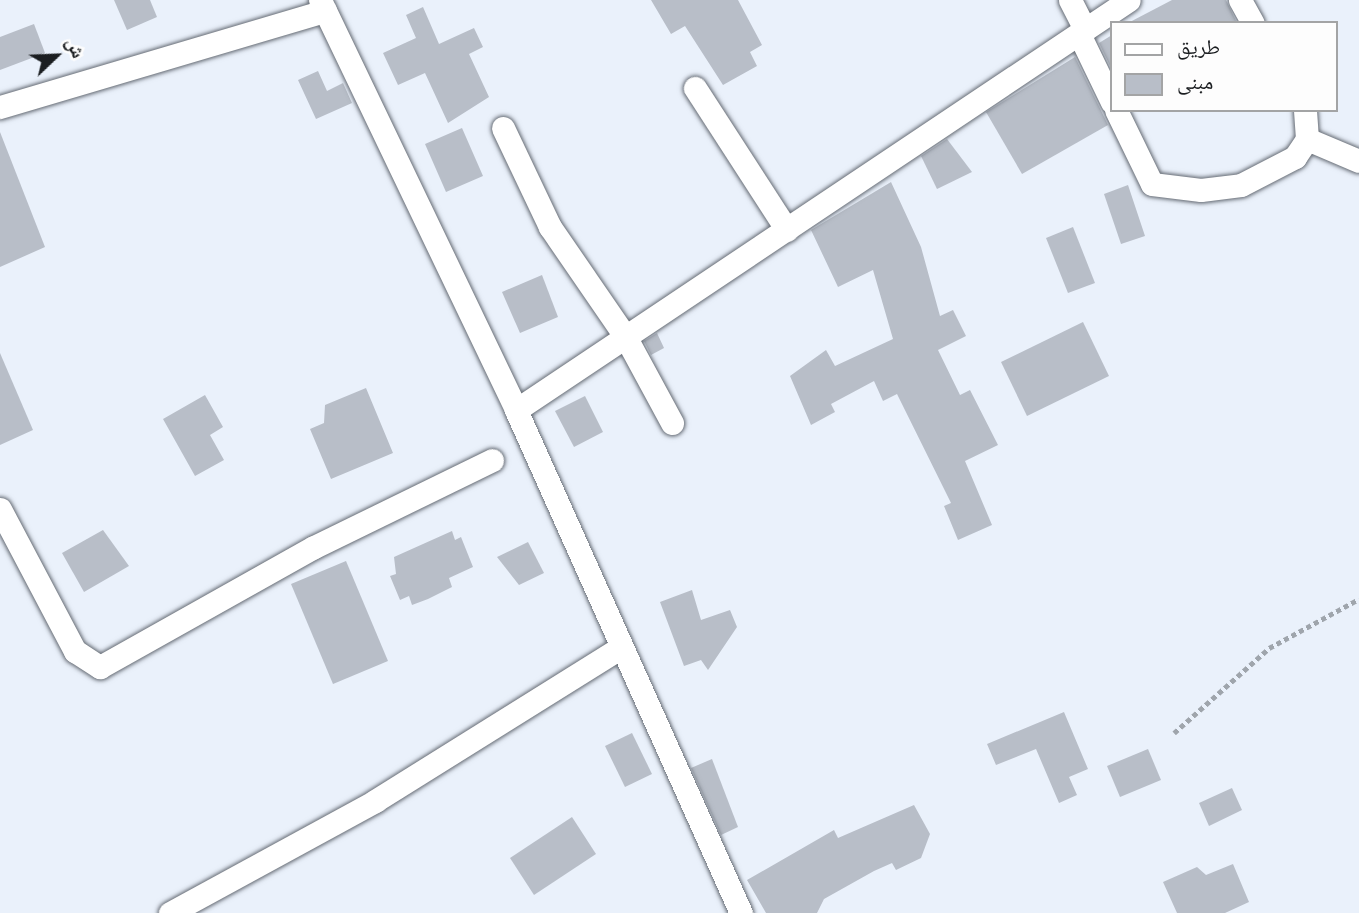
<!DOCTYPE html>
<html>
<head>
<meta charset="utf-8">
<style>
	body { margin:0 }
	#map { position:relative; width:1359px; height:913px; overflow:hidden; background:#eaf1fb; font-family:Montserrat,"Noto Naskh Arabic",sans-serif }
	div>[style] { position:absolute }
	.building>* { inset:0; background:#b8bec8 }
	.path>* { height:4.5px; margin-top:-2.25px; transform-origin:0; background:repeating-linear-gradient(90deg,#9fa5ac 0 5px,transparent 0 8.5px) }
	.roads { filter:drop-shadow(0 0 2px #656b74) drop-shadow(0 0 2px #656b74) }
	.minor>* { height:23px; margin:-11.5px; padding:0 11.5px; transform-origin:11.5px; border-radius:11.5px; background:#fff }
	span { translate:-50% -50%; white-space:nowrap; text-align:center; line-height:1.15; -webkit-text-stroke:6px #fdfdfd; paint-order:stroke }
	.legend { position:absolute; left:1110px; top:21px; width:228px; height:91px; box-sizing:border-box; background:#fdfdfd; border:2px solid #a3a4a5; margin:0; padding:9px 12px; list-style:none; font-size:21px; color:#1b1e21 }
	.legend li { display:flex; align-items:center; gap:14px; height:35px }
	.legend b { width:35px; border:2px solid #a3a4a5 }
	.north { position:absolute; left:21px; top:21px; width:70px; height:70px; -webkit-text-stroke:5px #fdfdfd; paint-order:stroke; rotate:67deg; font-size:19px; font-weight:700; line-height:28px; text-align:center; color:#1b1e21 }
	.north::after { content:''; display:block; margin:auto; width:24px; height:32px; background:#1b1e21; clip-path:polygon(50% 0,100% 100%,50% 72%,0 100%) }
</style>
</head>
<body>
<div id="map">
	<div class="building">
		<i style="clip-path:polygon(114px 0,150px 0,157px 17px,127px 30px)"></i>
		<i style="clip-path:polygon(651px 0,738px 0,762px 45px,750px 52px,757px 66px,723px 85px,685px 26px,671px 34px)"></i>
		<i style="clip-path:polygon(1172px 0,1226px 0,1237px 23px,1128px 23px)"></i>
		<i style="clip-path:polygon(423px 7px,439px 44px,474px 28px,483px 47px,469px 54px,489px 97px,448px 123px,425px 73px,398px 85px,383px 53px,416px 38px,406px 15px)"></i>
		<i style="clip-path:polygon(34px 24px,45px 53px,0 70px,0 37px)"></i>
		<i style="clip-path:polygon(1112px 35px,1112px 70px,1099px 43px)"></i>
		<i style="clip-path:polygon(1075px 57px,1108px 125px,1022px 174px,986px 112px)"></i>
		<i style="clip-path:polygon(318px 71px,327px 91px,343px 83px,352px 103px,316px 119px,298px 80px)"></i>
		<i style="clip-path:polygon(462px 128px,483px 176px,446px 192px,425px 144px)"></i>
		<i style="clip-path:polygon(0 132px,45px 247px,0 267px)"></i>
		<i style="clip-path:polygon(947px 139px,972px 172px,937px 189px,921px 156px)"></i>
		<i style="clip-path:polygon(891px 182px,921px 247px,940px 316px,953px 310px,966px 336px,938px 350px,960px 395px,970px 390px,998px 445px,965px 461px,992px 525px,958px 540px,944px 506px,951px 503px,897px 394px,883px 401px,874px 381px,831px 404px,835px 412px,811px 425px,790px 376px,826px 350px,835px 366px,893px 339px,873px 270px,838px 287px,811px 230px)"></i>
		<i style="clip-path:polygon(1128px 185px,1145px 236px,1121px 244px,1104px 194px)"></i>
		<i style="clip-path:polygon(1073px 227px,1095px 283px,1068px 293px,1046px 238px)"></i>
		<i style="clip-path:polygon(542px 275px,558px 317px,520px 333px,502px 292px)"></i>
		<i style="clip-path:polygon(1083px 322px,1109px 376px,1027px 416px,1001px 362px)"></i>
		<i style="clip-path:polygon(657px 333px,664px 348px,651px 355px,644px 341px)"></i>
		<i style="clip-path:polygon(0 353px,33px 430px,0 445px)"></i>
		<i style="clip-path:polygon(366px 388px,393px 453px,331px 479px,310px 429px,324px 423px,325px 405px)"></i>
		<i style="clip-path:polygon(205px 395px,223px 427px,210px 435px,224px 460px,195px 476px,163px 419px)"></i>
		<i style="clip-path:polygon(585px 396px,603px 432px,574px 447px,555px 411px)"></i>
		<i style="clip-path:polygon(103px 530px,129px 566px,84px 592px,62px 553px)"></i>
		<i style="clip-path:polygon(452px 531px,455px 540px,461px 537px,473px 567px,449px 578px,452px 587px,428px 599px,412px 605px,409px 596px,400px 600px,390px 576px,396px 574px,394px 557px)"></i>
		<i style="clip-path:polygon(528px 542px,544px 573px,519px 585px,497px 557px)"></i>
		<i style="clip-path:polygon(346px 561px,388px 661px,333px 684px,291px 584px)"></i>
		<i style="clip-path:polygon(692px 590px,701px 620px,730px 610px,737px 627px,708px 670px,701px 660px,684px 666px,660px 602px)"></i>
		<i style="clip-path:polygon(1064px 712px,1088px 769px,1069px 777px,1077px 795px,1059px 803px,1036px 749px,996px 765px,987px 744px)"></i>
		<i style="clip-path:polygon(632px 733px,652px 774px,625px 787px,605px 746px)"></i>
		<i style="clip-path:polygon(1148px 749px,1161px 780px,1120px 797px,1107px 766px)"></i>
		<i style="clip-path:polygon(712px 759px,738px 827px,721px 835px,691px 768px)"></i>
		<i style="clip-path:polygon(1232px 788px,1242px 810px,1209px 826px,1199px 803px)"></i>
		<i style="clip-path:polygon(914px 805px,930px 834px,921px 858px,896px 870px,892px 863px,874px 871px,824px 899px,817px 913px,766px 913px,747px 880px,834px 830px,838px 838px)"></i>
		<i style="clip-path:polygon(572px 817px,596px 854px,534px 895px,510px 858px)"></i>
		<i style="clip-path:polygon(1233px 864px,1249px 902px,1225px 913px,1177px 913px,1163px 882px,1197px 867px,1206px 875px)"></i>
	</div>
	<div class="path">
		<i style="left:1174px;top:733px;width:127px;rotate:-41.8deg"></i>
		<i style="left:1269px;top:648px;width:102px;rotate:-28.6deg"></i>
	</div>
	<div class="roads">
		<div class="minor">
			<i style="left:320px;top:0;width:454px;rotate:64.4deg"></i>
			<i style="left:516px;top:410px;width:551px;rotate:65.9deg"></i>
			<i style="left:1070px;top:0;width:33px;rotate:63deg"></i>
			<i style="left:1240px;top:0;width:26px;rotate:61deg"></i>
			<i style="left:1081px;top:38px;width:71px;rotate:64.2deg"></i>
			<i style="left:695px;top:88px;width:169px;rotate:57.1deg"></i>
			<i style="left:0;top:107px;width:339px;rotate:-16.5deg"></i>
			<i style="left:1116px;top:110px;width:82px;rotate:64.1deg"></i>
			<i style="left:1152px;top:184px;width:49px;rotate:7deg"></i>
			<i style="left:1201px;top:190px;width:40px;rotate:-7.1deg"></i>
			<i style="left:1241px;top:185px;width:61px;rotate:-27.4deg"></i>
			<i style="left:1295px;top:157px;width:22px;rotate:-56deg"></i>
			<i style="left:1307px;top:139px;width:29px;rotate:-94deg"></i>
			<i style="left:503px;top:128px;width:110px;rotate:64.6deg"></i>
			<i style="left:550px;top:227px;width:132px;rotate:55.5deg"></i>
			<i style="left:625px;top:336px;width:99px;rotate:61.6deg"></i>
			<i style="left:1307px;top:139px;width:56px;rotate:22.9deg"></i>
			<i style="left:516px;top:410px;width:737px;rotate:-33.78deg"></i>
			<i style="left:0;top:509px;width:161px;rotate:62.2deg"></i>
			<i style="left:75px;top:651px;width:30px;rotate:33deg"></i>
			<i style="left:100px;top:667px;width:245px;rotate:-29.3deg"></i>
			<i style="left:314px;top:547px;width:198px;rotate:-26deg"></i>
			<i style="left:170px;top:913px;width:234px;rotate:-28.6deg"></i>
			<i style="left:375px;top:801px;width:289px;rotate:-32deg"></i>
		</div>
	</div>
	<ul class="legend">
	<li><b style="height:9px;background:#fff"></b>طريق</li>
	<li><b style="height:19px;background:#b8bec8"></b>مبنى</li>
	</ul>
	<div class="north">ش</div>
</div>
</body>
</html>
